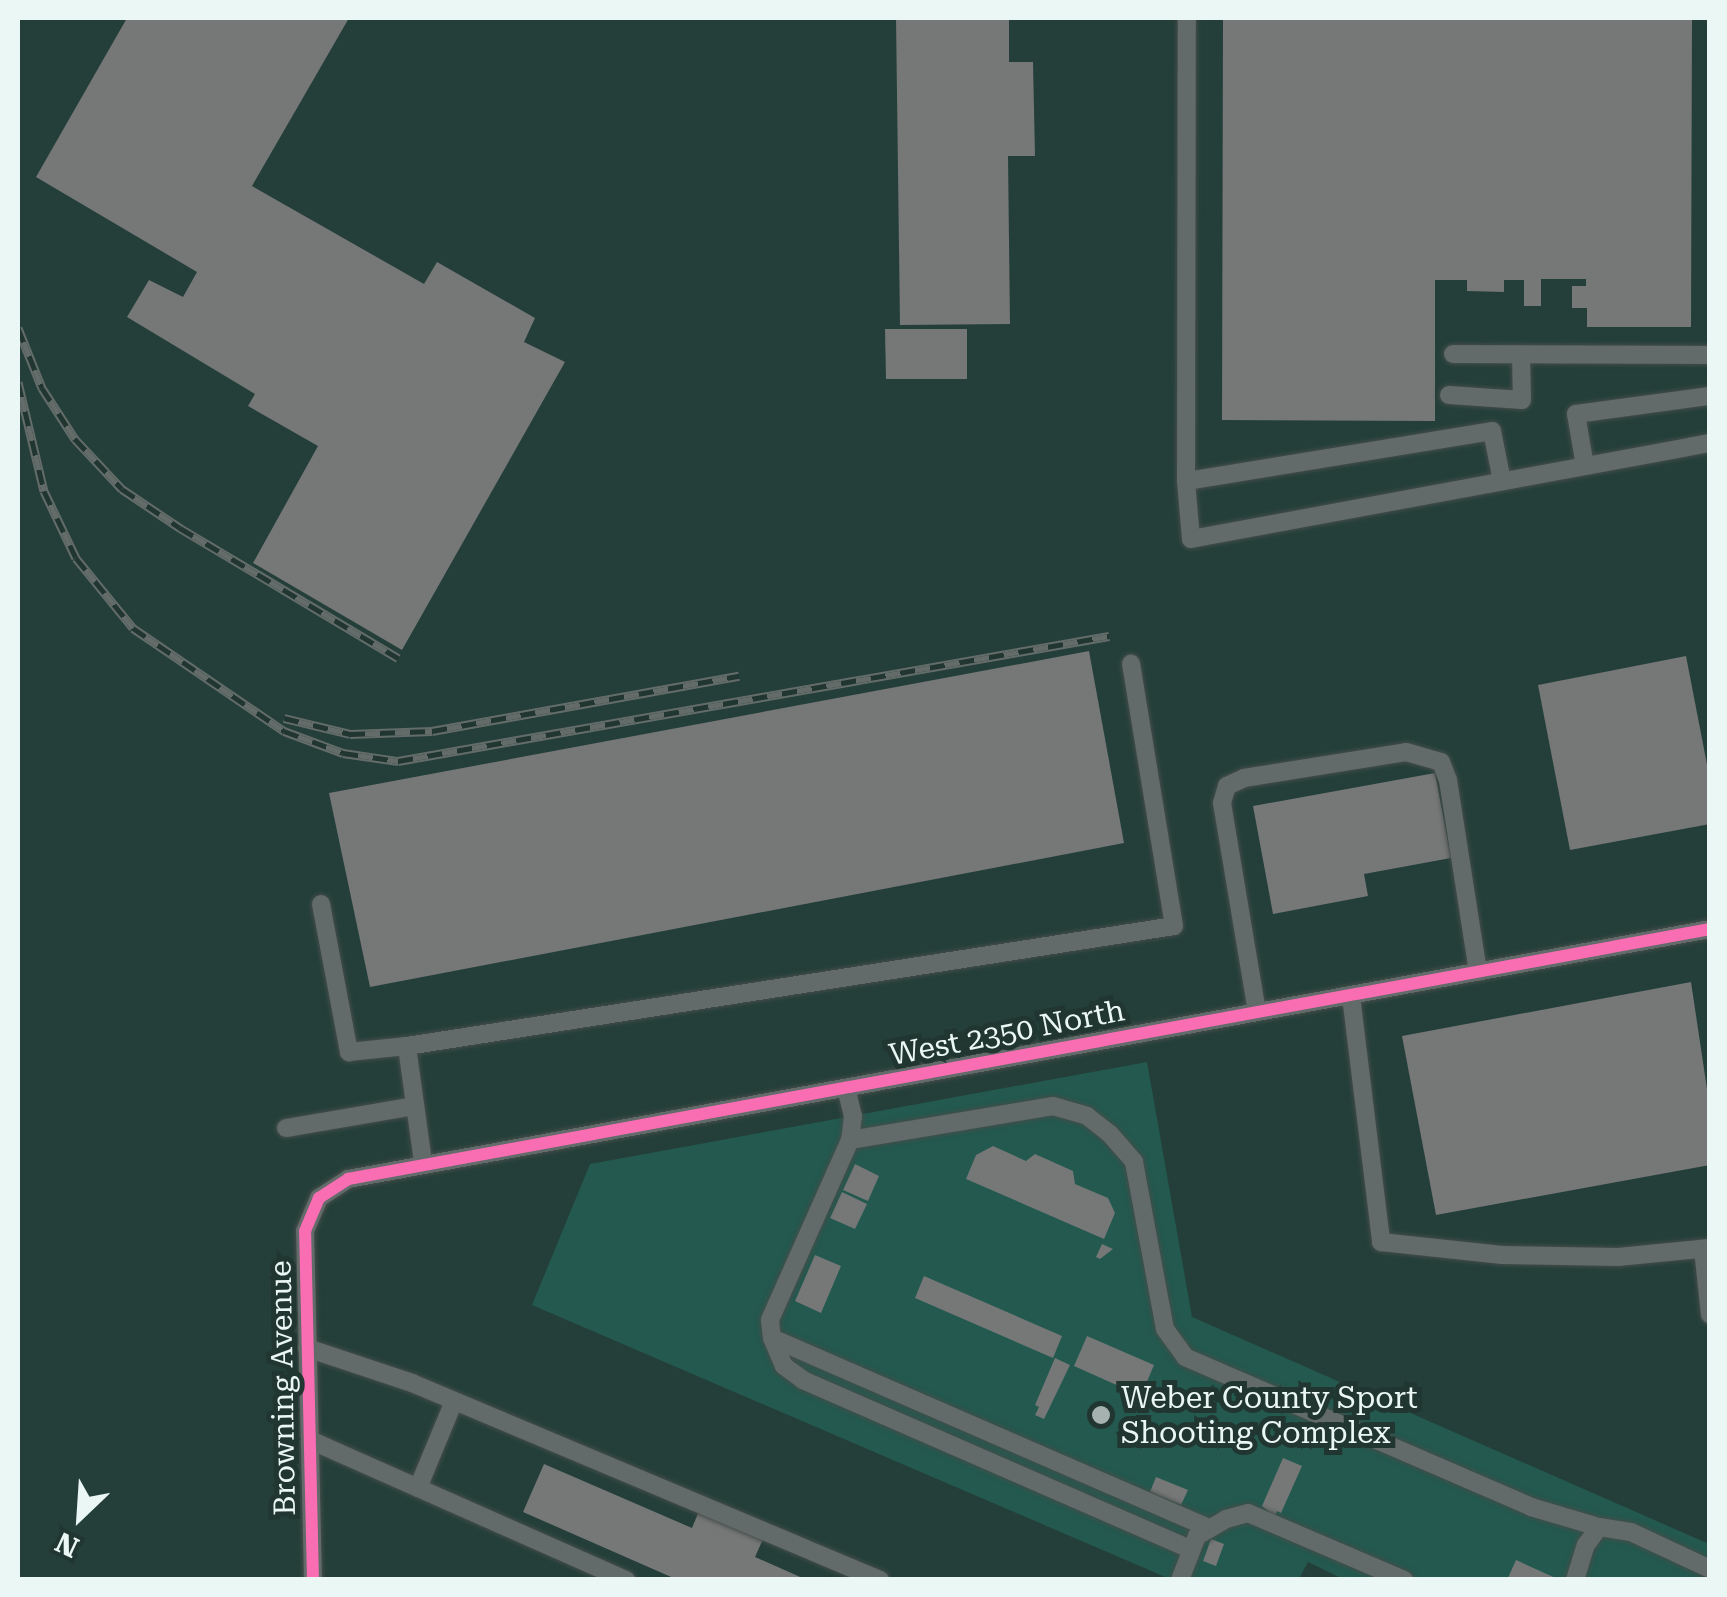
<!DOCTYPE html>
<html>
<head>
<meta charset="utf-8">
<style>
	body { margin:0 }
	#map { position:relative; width:1727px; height:1597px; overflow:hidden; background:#26312e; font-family:"Roboto Serif",serif }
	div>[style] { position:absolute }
	.built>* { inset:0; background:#243f39 }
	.green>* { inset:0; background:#23594f }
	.building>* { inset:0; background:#767777 }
	.roads { filter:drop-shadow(0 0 2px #444d4a) drop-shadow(0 0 2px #444d4a) }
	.minor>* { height:18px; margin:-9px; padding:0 9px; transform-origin:9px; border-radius:9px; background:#626b69 }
	.rail>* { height:9px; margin-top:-4.5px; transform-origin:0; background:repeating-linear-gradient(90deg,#213631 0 15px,#646c6a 0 30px); box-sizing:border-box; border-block:2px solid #646c6a }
	.cycleway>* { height:12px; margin:-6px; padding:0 6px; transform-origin:6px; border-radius:6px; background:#f96db3 }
	.dots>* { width:28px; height:28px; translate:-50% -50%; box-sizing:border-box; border:5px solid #213631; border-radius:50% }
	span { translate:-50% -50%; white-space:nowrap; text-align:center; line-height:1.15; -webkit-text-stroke:10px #213631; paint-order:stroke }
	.street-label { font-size:30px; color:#eaf7f4 }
	.poi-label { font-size:30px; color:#eaf7f4 }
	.left { translate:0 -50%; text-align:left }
	.frame { position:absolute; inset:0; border:20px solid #eaf7f4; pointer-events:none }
	.north { position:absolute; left:30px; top:1467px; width:100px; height:100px; -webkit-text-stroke:8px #213631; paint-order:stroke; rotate:205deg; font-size:28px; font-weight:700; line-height:40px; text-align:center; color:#eaf7f4 }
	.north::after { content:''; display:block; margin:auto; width:35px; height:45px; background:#eaf7f4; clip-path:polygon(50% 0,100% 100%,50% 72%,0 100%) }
</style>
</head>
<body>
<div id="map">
	<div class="built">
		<i style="clip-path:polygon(18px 18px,1709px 18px,1709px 1579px,18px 1579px)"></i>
	</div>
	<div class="green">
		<i style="clip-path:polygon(1147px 1062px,1192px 1317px,1709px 1544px,1709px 1579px,1345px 1580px,1308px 1562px,1299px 1579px,1170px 1579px,532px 1305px,590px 1164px)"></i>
	</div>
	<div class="building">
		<i style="clip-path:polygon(127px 18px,349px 18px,252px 186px,424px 284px,437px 262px,535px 318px,524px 342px,565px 362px,402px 650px,253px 563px,318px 446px,248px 406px,255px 394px,127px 317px,149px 280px,183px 297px,197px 272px,36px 177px)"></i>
		<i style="clip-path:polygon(896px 18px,1009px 18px,1009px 62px,1033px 62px,1035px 156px,1008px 156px,1010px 324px,900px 325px)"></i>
		<i style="clip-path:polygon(1223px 18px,1692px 18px,1691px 327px,1587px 327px,1587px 308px,1572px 308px,1572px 286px,1586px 286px,1586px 279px,1541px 279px,1541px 306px,1524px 306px,1524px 280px,1504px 280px,1504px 292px,1467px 291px,1467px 280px,1435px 280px,1435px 421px,1222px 420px)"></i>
		<i style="clip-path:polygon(885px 329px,967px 329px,967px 379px,886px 379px)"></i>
		<i style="clip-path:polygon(1089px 651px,1124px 843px,370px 987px,329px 793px)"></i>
		<i style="clip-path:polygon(1686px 656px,1710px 780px,1710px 824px,1570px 850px,1538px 685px)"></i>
		<i style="clip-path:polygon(1435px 773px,1451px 858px,1364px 874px,1368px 896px,1273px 914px,1253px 806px)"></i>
		<i style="clip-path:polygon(1691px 982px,1710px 1109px,1710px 1165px,1436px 1215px,1402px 1036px)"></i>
		<i style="clip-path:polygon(993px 1146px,1026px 1161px,1035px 1154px,1073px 1171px,1075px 1184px,1108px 1198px,1115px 1213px,1104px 1239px,966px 1179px,976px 1155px)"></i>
		<i style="clip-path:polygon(855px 1164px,879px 1176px,868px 1201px,843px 1190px)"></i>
		<i style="clip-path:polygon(842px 1192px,867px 1204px,855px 1229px,830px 1218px)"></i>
		<i style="clip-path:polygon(1102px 1244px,1113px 1249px,1100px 1259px,1096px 1257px)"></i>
		<i style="clip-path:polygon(815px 1255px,841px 1266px,821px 1313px,795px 1301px)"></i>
		<i style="clip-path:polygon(924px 1276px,1062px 1336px,1053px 1358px,915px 1298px)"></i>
		<i style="clip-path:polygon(1087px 1336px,1154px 1365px,1141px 1396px,1074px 1366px)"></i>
		<i style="clip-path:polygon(1055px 1358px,1070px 1365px,1044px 1419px,1035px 1415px,1039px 1407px,1035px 1405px)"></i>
		<i style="clip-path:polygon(1283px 1458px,1302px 1466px,1281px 1513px,1277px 1511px,1275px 1517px,1262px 1506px)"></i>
		<i style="clip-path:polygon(544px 1464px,692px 1528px,699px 1511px,763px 1539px,755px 1557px,807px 1580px,678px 1580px,523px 1512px)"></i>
		<i style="clip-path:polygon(1156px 1477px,1188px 1490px,1181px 1505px,1150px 1492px)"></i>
		<i style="clip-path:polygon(1211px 1539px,1224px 1544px,1216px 1566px,1203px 1561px)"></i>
		<i style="clip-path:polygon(1516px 1560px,1560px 1580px,1507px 1580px)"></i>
	</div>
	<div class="roads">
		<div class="minor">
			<i style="left:1453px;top:354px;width:257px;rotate:0.2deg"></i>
			<i style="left:1449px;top:395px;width:73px;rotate:3.9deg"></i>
			<i style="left:1522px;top:400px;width:44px;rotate:-91.3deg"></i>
			<i style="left:1585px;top:466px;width:53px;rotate:-99.8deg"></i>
			<i style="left:1576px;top:414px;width:135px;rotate:-7.7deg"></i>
			<i style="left:1186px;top:481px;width:463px;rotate:-89.9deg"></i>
			<i style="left:1502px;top:481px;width:51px;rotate:-101.3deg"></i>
			<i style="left:1492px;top:431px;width:310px;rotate:170.7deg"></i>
			<i style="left:1186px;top:481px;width:58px;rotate:85.1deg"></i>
			<i style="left:1191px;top:539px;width:528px;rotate:-10.48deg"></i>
			<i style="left:321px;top:904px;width:151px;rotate:79.3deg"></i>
			<i style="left:349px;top:1052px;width:58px;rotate:-5.9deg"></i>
			<i style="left:1351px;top:996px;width:248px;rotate:83deg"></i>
			<i style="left:1381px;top:1242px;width:122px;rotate:6.1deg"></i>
			<i style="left:1502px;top:1255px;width:116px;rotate:1deg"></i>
			<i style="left:1618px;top:1257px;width:92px;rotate:-5.6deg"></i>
			<i style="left:1257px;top:1012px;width:212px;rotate:-99.5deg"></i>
			<i style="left:1222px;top:803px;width:18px;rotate:-74deg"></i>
			<i style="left:1227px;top:786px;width:19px;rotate:-25deg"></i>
			<i style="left:1244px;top:778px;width:164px;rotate:-9.1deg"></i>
			<i style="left:1406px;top:752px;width:36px;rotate:16deg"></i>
			<i style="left:1441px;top:762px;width:19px;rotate:69deg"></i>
			<i style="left:1448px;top:780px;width:194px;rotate:81.1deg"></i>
			<i style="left:846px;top:1088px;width:29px;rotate:76deg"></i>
			<i style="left:853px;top:1116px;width:24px;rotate:97deg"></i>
			<i style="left:850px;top:1140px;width:197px;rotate:114deg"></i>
			<i style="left:770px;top:1320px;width:18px;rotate:84deg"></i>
			<i style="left:772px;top:1338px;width:477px;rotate:23.5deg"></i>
			<i style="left:286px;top:1128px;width:131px;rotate:-9.7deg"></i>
			<i style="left:850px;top:1140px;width:206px;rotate:-9.5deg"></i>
			<i style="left:1053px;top:1106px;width:35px;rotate:16deg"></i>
			<i style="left:1087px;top:1116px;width:29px;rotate:38deg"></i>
			<i style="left:1110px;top:1134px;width:37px;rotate:49deg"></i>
			<i style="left:1134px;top:1162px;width:170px;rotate:79.5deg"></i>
			<i style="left:1165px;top:1329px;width:34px;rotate:54deg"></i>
			<i style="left:1185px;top:1357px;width:377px;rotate:23.4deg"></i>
			<i style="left:1531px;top:1507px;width:71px;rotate:16.4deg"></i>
			<i style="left:423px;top:1162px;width:117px;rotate:-97.9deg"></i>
			<i style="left:407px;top:1046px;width:776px;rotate:-8.89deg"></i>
			<i style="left:1174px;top:926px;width:266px;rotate:-99.3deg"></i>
			<i style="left:1703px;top:1249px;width:66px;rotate:83.9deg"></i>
			<i style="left:772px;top:1338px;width:30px;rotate:67deg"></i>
			<i style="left:784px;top:1366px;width:24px;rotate:36deg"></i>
			<i style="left:803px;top:1380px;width:422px;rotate:23.6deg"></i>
			<i style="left:307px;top:1348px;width:111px;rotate:18.4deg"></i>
			<i style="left:412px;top:1383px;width:508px;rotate:22.83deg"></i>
			<i style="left:310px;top:1440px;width:346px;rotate:23.9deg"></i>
			<i style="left:418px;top:1488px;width:94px;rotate:-67.5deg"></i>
			<i style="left:313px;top:1580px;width:349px;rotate:-91.3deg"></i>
			<i style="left:305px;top:1231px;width:36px;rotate:-67deg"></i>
			<i style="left:319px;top:1198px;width:35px;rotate:-33deg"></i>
			<i style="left:348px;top:1179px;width:1385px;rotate:-10.4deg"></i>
			<i style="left:1180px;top:1580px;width:47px;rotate:-68.9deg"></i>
			<i style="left:1197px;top:1536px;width:34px;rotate:-30deg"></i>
			<i style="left:1226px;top:1519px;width:23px;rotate:-15deg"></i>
			<i style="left:1248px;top:1513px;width:170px;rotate:23.2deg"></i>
			<i style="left:1575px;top:1580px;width:37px;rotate:-73deg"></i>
			<i style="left:1586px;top:1545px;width:22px;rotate:-54deg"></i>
			<i style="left:1599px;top:1527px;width:32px;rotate:9deg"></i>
			<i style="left:1631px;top:1532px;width:87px;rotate:25.1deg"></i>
		</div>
	</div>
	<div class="rail">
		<i style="left:18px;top:328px;width:65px;rotate:68.2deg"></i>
		<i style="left:42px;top:388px;width:61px;rotate:57.1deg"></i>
		<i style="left:75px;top:439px;width:69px;rotate:46.8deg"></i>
		<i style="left:122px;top:489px;width:70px;rotate:33.9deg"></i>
		<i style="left:180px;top:528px;width:254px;rotate:30.8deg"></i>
		<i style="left:18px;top:382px;width:112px;rotate:76.6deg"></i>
		<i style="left:44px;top:491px;width:74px;rotate:64.5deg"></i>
		<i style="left:76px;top:558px;width:90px;rotate:50.8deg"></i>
		<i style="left:133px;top:628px;width:183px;rotate:34.3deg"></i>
		<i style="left:284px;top:731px;width:63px;rotate:20.4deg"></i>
		<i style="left:343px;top:753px;width:56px;rotate:8.3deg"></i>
		<i style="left:398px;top:761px;width:722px;rotate:-9.97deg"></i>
		<i style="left:284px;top:718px;width:68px;rotate:13.6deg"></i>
		<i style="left:350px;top:734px;width:82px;rotate:-2.1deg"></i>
		<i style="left:432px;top:731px;width:312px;rotate:-10.2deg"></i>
	</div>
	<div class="cycleway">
		<i style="left:313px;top:1580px;width:349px;rotate:-91.3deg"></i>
		<i style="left:305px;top:1231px;width:36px;rotate:-67deg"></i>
		<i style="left:319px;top:1198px;width:35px;rotate:-33deg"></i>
		<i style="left:348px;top:1179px;width:1385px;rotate:-10.4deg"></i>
	</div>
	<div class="dots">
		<i style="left:1101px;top:1415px;background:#a5b2af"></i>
	</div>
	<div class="street-label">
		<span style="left:1007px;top:1033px;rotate:-11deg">West 2350 North</span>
		<span style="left:283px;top:1388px;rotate:-91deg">Browning Avenue</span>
	</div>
	<div class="poi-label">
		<span class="left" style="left:1121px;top:1415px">Weber County Sport<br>Shooting Complex</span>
	</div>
	<div class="frame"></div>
	<div class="north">N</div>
</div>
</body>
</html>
